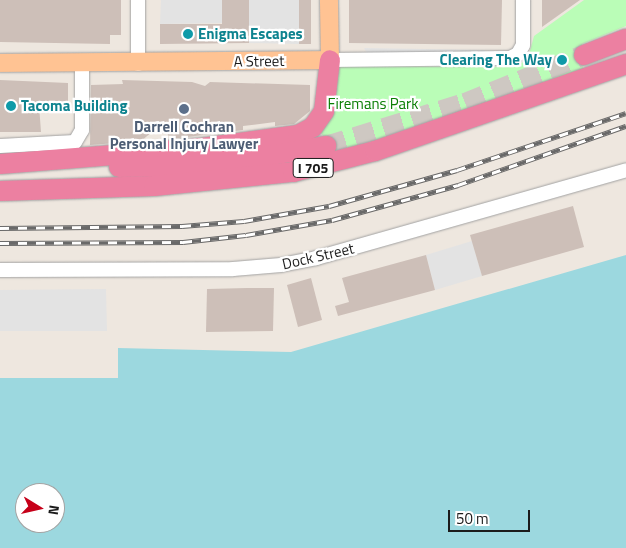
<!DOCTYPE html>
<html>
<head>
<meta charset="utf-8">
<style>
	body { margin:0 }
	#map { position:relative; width:626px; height:548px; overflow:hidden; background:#eee7df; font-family:"Titillium Web",sans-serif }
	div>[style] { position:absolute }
	.park>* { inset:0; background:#bafdb7 }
	.parking>* { inset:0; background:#e3e3e3 }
	.water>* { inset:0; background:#9cd8df }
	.building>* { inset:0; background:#cdbfb8 }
	.highway-tunnel>* { height:20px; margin-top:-10px; transform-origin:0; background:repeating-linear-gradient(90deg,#cec8c2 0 20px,transparent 0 30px) }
	.roads { filter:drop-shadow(0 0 1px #a2a2a2) drop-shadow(0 0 1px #a2a2a2) }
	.minor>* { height:14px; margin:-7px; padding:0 7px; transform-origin:7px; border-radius:7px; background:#fff }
	.major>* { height:18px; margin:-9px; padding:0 9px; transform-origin:9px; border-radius:9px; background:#ffc393 }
	.highway>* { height:20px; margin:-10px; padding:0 10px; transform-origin:10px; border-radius:10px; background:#ec80a1 }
	.rail>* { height:5px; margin-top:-2.5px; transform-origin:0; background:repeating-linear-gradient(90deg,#fff 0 9px,#696969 0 18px); box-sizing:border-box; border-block:1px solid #696969 }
	.dots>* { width:14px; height:14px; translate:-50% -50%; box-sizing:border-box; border:2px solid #fff; border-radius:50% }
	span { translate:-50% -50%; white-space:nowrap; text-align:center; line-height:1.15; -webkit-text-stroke:4.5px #fff; paint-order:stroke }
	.shield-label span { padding:1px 4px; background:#fff; border:1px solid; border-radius:4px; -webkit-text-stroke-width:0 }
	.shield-label { font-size:14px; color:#1b1b1b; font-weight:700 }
	.culture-label { font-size:15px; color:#0d838f; font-weight:700 }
	.left { translate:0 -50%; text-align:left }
	.right { translate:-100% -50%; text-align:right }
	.street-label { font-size:15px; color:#1b1b1b }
	.park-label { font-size:15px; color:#097e03 }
	.service-label { font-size:15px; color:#4e5e75; font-weight:700 }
	.north { position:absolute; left:15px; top:483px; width:50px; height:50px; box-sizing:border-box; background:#fff; border:1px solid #a4a4a4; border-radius:50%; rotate:99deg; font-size:14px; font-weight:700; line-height:20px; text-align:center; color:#1b1b1b }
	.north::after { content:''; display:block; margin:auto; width:18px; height:22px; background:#c60019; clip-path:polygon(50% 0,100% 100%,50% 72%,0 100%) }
	.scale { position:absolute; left:448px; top:510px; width:82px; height:22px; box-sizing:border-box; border:2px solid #1b1b1b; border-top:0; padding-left:6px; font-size:15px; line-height:18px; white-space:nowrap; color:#1b1b1b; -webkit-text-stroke:4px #fff; paint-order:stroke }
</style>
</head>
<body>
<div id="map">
	<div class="park">
		<i style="clip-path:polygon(584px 0,626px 0,626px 26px,582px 44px,583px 69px,537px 88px,335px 154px,321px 133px,334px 111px,339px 66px,516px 67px,528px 58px,534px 36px)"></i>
	</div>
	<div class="parking">
		<i style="clip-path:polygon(161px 0,222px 0,222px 23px,160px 24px)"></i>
		<i style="clip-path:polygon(249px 0,299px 0,299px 44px,249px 43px)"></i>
		<i style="clip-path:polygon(364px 48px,485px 50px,485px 57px,369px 56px)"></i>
		<i style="clip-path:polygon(472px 241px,482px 276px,435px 290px,426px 255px)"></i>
		<i style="clip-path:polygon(106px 289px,107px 331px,0 331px,0 290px)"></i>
	</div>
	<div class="water">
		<i style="clip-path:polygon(evenodd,626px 255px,626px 548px,0 548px,0 378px,118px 378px,118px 348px,291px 352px,626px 255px,25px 493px,55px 493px,55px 523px,25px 523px,25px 493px)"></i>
	</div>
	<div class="building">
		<i style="clip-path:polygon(0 0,121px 0,121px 35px,110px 35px,110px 44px,0 42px)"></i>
		<i style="clip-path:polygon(222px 0,249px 0,249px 43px,160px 44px,160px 24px,222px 24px)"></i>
		<i style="clip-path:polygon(299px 0,311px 0,311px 44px,299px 44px)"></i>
		<i style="clip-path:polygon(349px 0,502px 0,501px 45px,349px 43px)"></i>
		<i style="clip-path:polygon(542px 0,580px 0,542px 27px)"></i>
		<i style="clip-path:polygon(0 80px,68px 83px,68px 105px,39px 105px,41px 132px,0 132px)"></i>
		<i style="clip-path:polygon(122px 80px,192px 82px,205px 86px,210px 82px,310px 85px,310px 111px,294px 124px,275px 126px,275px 122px,243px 126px,243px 130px,171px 139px,166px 132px,152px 132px,141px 141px,90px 145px,91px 85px,123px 84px)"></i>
		<i style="clip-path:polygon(573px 206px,584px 247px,482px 276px,470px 235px)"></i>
		<i style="clip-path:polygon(426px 255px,435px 290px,338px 316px,335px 306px,349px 302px,342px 278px)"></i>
		<i style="clip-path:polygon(311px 278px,322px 320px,298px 327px,287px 285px)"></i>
		<i style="clip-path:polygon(247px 288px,274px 288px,273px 331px,206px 332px,207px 289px)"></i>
	</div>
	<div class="highway-tunnel">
		<i style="left:326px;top:146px;width:145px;rotate:-17.2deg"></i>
		<i style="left:465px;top:103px;width:128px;rotate:-22deg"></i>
	</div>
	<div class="roads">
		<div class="minor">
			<i style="left:330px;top:60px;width:180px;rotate:-0.6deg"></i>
			<i style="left:510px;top:58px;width:9px;rotate:-27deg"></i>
			<i style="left:518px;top:54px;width:10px;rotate:-61deg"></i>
			<i style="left:523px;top:45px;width:45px;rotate:-90deg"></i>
			<i style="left:138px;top:64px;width:64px;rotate:-90deg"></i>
			<i style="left:0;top:146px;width:75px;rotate:-3.1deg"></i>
			<i style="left:75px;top:142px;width:14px;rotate:-60deg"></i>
			<i style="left:82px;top:130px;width:67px;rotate:-90deg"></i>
			<i style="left:0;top:270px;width:233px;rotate:-0.2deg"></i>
			<i style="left:233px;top:269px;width:48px;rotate:-4.8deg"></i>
			<i style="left:281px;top:265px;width:36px;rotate:-11deg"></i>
			<i style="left:316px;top:258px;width:322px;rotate:-15.8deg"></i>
		</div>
		<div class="major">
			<i style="left:0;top:63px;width:330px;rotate:-0.5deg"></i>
			<i style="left:330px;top:60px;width:60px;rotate:-91deg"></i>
		</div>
		<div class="highway">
			<i style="left:584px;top:55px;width:45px;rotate:-20.9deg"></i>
			<i style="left:0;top:164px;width:203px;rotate:-4.5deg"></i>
			<i style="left:202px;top:148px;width:97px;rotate:-7.7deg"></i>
			<i style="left:298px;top:135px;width:17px;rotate:-28deg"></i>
			<i style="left:313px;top:127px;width:19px;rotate:-55deg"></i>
			<i style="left:324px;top:111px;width:51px;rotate:-83.3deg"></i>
			<i style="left:119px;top:167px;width:86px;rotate:-0.7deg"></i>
			<i style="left:205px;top:166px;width:123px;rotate:-9.4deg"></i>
			<i style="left:0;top:191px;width:154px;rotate:-1.9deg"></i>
			<i style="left:154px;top:186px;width:140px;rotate:-5.8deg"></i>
			<i style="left:293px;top:172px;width:85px;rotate:-14.4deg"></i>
			<i style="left:375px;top:151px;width:266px;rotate:-19.1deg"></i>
		</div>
	</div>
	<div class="rail">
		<i style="left:0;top:228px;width:182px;rotate:-0.6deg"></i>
		<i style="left:182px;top:226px;width:62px;rotate:-4.6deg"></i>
		<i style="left:244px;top:221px;width:86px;rotate:-10deg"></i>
		<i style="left:329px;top:206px;width:133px;rotate:-15.7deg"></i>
		<i style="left:457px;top:170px;width:178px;rotate:-18.6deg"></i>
		<i style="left:0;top:243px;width:183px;rotate:-0.3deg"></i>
		<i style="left:183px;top:242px;width:63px;rotate:-6.3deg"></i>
		<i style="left:246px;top:235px;width:87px;rotate:-9.9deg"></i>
		<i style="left:332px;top:220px;width:131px;rotate:-15.5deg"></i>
		<i style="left:458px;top:185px;width:178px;rotate:-19.4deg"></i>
	</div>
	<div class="dots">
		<i style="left:188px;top:34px;background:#0f9aa8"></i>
		<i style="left:562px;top:60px;background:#0f9aa8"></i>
		<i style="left:11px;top:106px;background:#0f9aa8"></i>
		<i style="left:184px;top:109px;background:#5c6f8a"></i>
	</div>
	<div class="shield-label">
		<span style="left:313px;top:168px">I 705</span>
	</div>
	<div class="culture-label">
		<span class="left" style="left:198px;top:34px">Enigma Escapes</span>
		<span class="right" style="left:552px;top:60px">Clearing The Way</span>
		<span class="left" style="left:21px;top:106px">Tacoma Building</span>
	</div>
	<div class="street-label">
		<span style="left:259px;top:61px;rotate:-1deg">A Street</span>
		<span style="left:318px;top:256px;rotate:-13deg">Dock Street</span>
	</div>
	<div class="park-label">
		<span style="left:373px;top:104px">Firemans Park</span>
	</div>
	<div class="service-label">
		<span style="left:184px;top:135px">Darrell Cochran<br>Personal Injury Lawyer</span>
	</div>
	<div class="north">N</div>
	<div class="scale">50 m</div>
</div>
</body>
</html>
